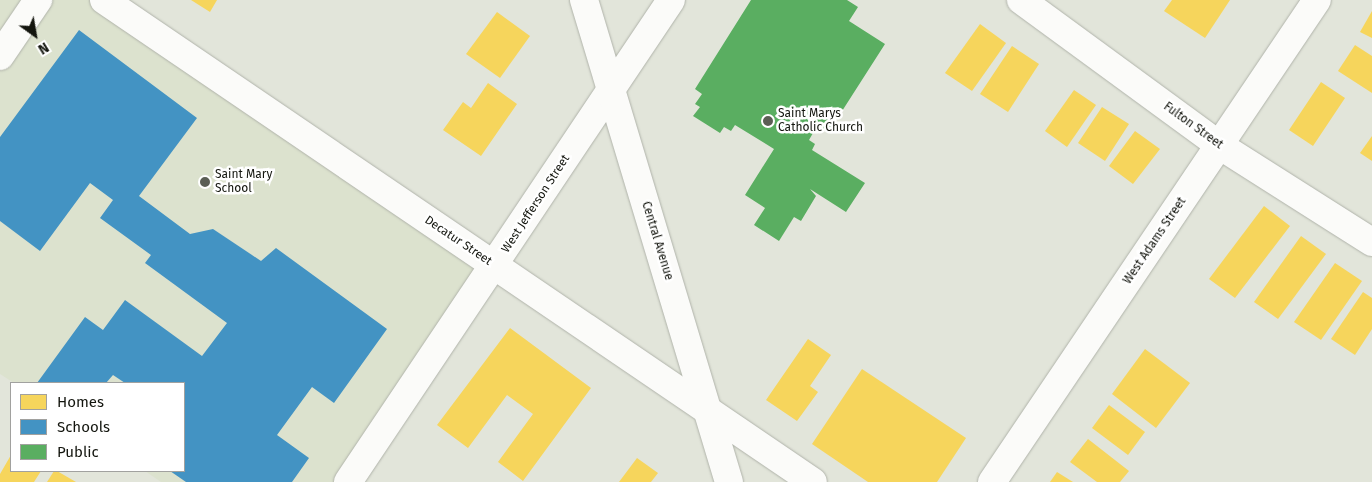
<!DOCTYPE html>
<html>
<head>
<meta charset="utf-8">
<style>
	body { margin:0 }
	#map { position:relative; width:1372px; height:482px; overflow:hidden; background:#e2e5da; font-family:"Fira Sans",sans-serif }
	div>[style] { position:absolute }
	.built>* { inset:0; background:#dce2ce }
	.homes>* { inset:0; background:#f6d55c }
	.schools>* { inset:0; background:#4393c3 }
	.public>* { inset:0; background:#5aae61 }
	.roads { filter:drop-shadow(0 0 1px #b0b3aa) drop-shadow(0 0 1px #b0b3aa) }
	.minor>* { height:28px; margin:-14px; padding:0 14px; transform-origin:14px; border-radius:14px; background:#fbfbf9 }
	.tertiary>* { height:28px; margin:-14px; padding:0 14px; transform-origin:14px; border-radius:14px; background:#fbfbf9 }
	.dots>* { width:14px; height:14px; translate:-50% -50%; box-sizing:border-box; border:2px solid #fff; border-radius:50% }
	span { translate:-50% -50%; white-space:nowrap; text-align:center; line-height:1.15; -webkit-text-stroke:5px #fff; paint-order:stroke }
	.poi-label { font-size:12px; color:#13150e }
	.left { translate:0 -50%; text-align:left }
	.street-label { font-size:12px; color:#13150e }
	.legend { position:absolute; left:10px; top:382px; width:175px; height:90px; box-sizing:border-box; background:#fff; border:1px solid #a1a19f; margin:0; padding:6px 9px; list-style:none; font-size:15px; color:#13150e }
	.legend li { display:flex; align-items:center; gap:10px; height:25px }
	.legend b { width:25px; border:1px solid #a1a19f }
	.north { position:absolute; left:10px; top:10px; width:50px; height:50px; -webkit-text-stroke:4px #fff; paint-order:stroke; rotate:148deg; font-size:14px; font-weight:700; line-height:20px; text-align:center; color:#13150e }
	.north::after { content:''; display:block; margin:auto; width:18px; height:22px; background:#13150e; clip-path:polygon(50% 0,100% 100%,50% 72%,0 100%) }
</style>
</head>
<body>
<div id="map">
	<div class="built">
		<i style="clip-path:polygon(0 0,92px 0,485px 267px,338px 482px,161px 482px,145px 471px,184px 471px,184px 383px,14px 383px,0 374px)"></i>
	</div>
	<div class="homes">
		<i style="clip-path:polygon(191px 0,217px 0,210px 12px)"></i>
		<i style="clip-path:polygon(1172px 0,1230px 0,1205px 38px,1164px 11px)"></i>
		<i style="clip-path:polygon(1372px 11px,1372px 38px,1360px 32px)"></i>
		<i style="clip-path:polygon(497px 12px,530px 36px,500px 78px,466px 54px)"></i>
		<i style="clip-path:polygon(980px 24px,1006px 43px,972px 91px,945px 73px)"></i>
		<i style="clip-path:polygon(1355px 45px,1372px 56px,1372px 93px,1338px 71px)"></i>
		<i style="clip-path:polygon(1012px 46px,1039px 64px,1008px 112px,980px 94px)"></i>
		<i style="clip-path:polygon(1321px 82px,1345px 98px,1313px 146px,1289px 130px)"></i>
		<i style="clip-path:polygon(488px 83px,517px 104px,481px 156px,443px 130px,463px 102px,471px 108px)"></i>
		<i style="clip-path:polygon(1074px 90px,1096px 105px,1067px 147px,1045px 131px)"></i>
		<i style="clip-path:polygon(1102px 107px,1129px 124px,1105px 161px,1078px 143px)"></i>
		<i style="clip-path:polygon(1135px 131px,1160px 149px,1133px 184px,1109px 166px)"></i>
		<i style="clip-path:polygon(1372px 136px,1372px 161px,1360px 153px)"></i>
		<i style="clip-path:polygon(1264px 206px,1290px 226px,1235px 298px,1209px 279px)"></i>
		<i style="clip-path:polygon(1301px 236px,1326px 254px,1278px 319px,1254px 302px)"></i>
		<i style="clip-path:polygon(1335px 263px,1362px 281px,1321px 340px,1294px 322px)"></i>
		<i style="clip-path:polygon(1363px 292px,1372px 298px,1372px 329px,1355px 355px,1331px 339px)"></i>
		<i style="clip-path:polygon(510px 328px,591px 388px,523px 481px,498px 462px,533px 414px,507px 395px,468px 448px,437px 425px)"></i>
		<i style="clip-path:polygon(808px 339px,831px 355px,810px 386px,818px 392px,797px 421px,766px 400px)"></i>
		<i style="clip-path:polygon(1145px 349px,1190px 383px,1156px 428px,1112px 394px)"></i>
		<i style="clip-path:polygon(862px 369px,966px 438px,937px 482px,868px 482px,812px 444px)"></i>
		<i style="clip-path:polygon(1109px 405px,1145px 432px,1128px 455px,1092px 428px)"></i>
		<i style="clip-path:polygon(1088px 439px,1129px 471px,1120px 482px,1097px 482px,1070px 462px)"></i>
		<i style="clip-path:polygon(11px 455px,11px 471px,41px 471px,34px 482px,0 482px,0 474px)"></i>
		<i style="clip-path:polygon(637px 458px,658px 473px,651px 482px,619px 482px)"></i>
		<i style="clip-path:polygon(54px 471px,57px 471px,76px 482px,47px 482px)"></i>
		<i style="clip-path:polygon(1057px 472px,1073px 482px,1050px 482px)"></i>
	</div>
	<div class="schools">
		<i style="clip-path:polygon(79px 30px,197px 118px,139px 196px,190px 234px,213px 229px,261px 261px,276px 248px,387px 329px,334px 403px,312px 387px,277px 435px,309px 458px,292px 482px,186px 482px,170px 471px,184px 471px,184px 383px,125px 383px,113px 375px,106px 383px,37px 383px,85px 317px,103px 330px,125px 300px,202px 356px,227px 323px,145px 263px,151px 255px,100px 218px,113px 200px,90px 183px,40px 251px,0 221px,0 137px)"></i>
	</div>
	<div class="public">
		<i style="clip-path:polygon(751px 0,847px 0,858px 7px,849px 21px,885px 44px,828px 133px,817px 126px,809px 140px,815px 144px,812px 150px,865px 183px,846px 212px,810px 189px,816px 196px,801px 221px,794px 217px,779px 241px,754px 225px,765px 208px,745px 195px,774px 149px,735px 125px,731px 131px,724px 127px,720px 133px,693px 116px,700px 107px,695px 104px,702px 94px,695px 89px)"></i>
	</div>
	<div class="roads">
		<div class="minor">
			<i style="left:104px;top:0;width:857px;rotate:34.21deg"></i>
			<i style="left:1021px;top:0;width:245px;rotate:36.2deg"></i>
			<i style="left:1219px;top:145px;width:181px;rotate:32.4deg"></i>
			<i style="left:0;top:56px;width:68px;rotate:-55.8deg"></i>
			<i style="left:348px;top:482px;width:580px;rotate:-56.17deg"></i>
		</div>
		<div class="tertiary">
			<i style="left:584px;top:0;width:503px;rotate:73.26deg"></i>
			<i style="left:992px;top:482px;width:581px;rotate:-56.01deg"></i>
		</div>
	</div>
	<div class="dots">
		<i style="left:768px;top:121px;background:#5b5e55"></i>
		<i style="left:205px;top:182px;background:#5b5e55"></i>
	</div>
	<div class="poi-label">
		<span class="left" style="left:778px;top:121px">Saint Marys<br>Catholic Church</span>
		<span class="left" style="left:215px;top:182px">Saint Mary<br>School</span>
	</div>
	<div class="street-label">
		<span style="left:1193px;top:126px;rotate:36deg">Fulton Street</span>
		<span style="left:536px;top:204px;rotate:-57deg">West Jefferson Street</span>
		<span style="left:458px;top:241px;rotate:34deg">Decatur Street</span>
		<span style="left:657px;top:241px;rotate:73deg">Central Avenue</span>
		<span style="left:1155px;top:241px;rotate:-56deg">West Adams Street</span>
	</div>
	<ul class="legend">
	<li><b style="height:14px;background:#f6d55c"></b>Homes</li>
	<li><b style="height:14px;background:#4393c3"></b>Schools</li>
	<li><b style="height:14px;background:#5aae61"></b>Public</li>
	</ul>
	<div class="north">N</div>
</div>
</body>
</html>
